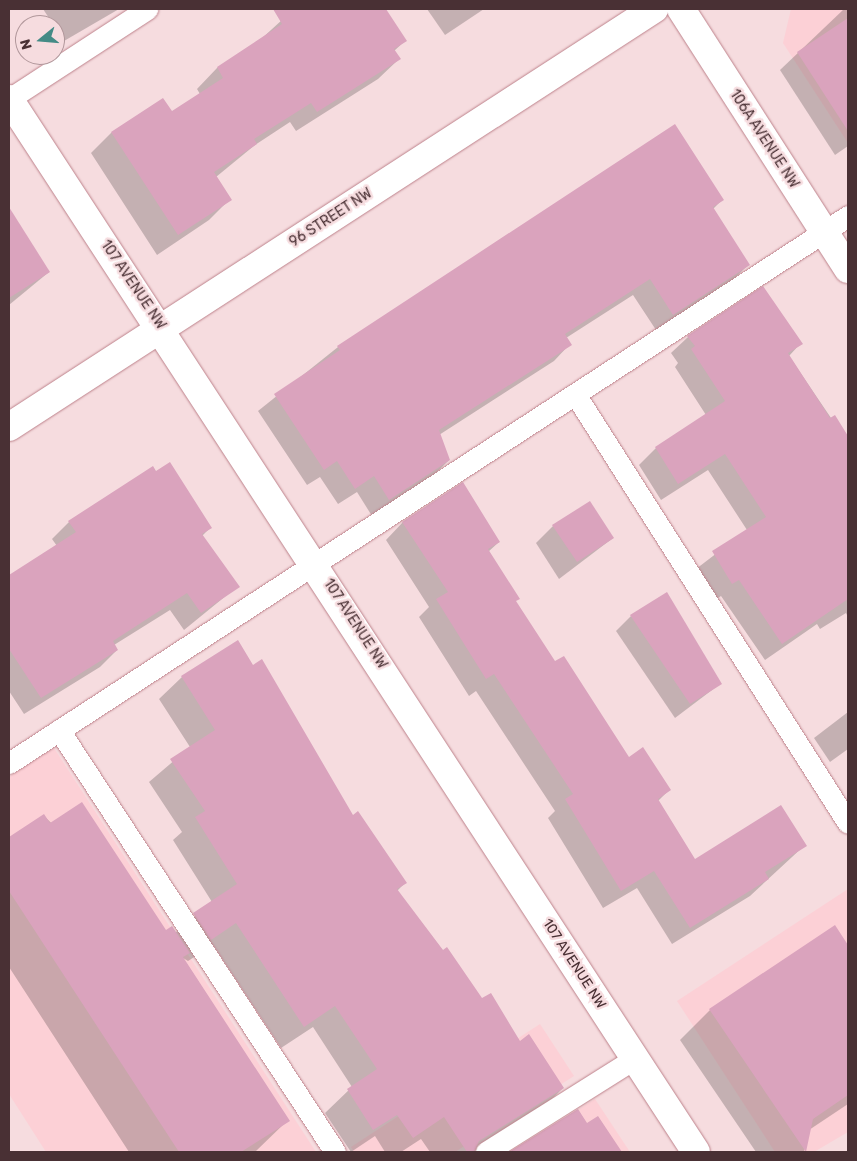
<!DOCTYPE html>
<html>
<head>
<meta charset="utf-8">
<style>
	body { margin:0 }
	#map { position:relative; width:857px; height:1161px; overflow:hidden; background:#f6dcdf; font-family:Rubik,sans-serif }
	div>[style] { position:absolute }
	.built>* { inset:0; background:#fcd0d6 }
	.shadow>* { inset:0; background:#0003 }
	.building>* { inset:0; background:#daa3bd }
	.roads { filter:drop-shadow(0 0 1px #bd828b) drop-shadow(0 0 1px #bd828b) }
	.lane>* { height:21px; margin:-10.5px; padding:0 10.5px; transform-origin:10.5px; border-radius:10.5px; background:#fff }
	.street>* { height:28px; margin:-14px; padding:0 14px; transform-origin:14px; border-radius:14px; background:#fff }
	.secondary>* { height:28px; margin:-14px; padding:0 14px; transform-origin:14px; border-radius:14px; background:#fff }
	span { translate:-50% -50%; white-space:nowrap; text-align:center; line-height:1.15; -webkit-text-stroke:5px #f6dcdf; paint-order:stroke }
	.street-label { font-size:14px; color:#493034 }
	.frame { position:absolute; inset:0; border:10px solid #493034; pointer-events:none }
	.north { position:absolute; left:15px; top:15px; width:50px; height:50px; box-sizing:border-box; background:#f6dcdf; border:1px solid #b1979b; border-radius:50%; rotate:253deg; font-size:14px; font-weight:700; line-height:20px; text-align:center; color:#493034 }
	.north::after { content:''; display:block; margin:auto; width:18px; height:22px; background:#448b86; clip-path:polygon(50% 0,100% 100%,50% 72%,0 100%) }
</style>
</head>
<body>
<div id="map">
	<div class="built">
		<i style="clip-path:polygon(791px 9px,848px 9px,848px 143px,783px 43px)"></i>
		<i style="clip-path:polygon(54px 748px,316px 1152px,46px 1152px,9px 1094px,9px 777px)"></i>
		<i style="clip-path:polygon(848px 889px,848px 1132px,814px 1152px,775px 1152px,677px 1001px)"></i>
		<i style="clip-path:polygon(540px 1024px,574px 1076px,455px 1152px,354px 1152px,351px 1147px)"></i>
		<i style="clip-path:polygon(595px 1099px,630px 1152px,512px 1152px)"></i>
	</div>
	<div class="shadow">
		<i style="clip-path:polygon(43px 9px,119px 9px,64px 41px)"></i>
		<i style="clip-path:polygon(294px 9px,384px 9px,405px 41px,394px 51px,399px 59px,378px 79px,296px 131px,290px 122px,255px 145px,216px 177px,230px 199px,209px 220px,157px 255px,91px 153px,111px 133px,163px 99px,172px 113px,200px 94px,197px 89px,217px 68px,260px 40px)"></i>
		<i style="clip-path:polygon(427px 9px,484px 9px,445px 35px)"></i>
		<i style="clip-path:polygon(844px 9px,848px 9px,848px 146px,835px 155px,780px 70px)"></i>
		<i style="clip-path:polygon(722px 200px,713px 209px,748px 265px,731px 282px,656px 330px,633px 295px,566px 338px,570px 344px,554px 361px,439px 435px,449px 460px,432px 477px,372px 516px,357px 492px,338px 504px,320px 477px,307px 485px,258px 411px,338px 347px)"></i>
		<i style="clip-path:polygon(9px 210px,49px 272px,9px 305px)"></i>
		<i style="clip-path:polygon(763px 288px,801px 343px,789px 356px,848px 443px,848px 617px,846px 613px,820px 629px,817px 624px,765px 660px,721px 596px,715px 600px,696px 569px,747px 530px,708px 470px,661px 500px,639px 465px,656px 448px,706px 415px,675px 367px,678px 363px,671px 353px,688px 337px)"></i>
		<i style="clip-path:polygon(69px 522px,210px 528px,202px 536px,238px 586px,184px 630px,170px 610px,114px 645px,117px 650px,100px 667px,24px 714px,9px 691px,9px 577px,57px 546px,52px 539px)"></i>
		<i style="clip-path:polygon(403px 522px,499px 542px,488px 552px,515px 602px,555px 663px,629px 758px,669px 790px,658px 801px,694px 860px,805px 845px,750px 896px,672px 944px,637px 888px,603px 908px,548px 818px,555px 811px,476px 691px,469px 696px,419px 617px,429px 607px,386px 540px)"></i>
		<i style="clip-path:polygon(553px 526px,613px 538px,559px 579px,536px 543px)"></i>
		<i style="clip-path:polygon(631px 616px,720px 684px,675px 718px,616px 631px)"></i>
		<i style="clip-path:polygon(237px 642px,352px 817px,405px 883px,397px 891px,481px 1000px,563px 1088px,541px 1110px,473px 1152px,430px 1152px,421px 1139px,401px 1152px,385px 1152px,375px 1136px,351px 1152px,325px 1113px,352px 1087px,313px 1027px,281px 1048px,213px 945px,188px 961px,183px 958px,288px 1120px,255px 1152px,129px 1152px,9px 967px,9px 839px,44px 816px,165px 932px,175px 933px,212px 902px,173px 840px,182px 832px,149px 782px,190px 747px,159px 699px,182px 677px)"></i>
		<i style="clip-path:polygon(848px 712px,848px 749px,830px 762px,814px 738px)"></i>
		<i style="clip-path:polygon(835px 927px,848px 947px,848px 1104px,809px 1130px,804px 1152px,756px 1152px,680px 1040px,710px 1010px)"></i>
		<i style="clip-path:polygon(578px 1110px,587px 1124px,598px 1117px,621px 1152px,511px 1152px)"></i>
	</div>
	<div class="building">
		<i style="clip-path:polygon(273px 9px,386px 9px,407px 41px,394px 49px,401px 59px,317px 112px,311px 103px,254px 139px,257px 144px,214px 172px,232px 200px,178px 235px,111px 132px,163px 98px,172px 111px,223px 78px,217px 67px,282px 24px)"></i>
		<i style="clip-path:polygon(848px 18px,848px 131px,797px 52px)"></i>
		<i style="clip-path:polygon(675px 124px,724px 200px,713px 207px,750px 265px,673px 315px,650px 279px,565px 334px,572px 345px,439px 430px,450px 460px,389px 500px,374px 476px,355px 489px,337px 461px,324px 470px,274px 394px,340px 350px,337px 346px)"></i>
		<i style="clip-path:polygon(9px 207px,50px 272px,9px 298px)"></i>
		<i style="clip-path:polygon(763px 286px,803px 344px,788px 353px,830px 418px,835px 415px,848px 436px,848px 599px,782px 644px,739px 580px,732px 584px,712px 551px,766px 517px,725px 454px,678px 484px,655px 447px,725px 401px,691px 349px,695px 346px,687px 336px)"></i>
		<i style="clip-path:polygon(170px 462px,212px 528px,202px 534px,240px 587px,201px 613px,187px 593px,113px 641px,118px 650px,41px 698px,9px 649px,9px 575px,76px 532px,68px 521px,153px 466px,156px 471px)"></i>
		<i style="clip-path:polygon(463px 482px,500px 542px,488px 549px,520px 599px,516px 601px,555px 661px,564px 656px,629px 757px,643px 747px,671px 790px,658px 799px,695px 859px,781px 805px,807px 846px,765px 872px,769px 879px,690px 928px,654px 871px,621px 891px,565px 799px,573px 794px,494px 674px,486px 679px,436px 599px,448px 592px,402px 522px)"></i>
		<i style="clip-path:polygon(590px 501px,614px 538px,577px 562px,552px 525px)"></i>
		<i style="clip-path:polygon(667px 592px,722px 684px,690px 704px,630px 615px)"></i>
		<i style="clip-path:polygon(238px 640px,253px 665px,262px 659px,353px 815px,358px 811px,407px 883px,397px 889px,443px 950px,447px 947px,482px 998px,491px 993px,520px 1041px,529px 1034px,564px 1088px,479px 1141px,474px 1152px,467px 1152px,444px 1117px,413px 1138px,397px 1115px,373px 1130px,347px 1089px,377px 1069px,335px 1006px,304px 1027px,236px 923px,211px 940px,193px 913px,237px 884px,195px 817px,205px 811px,170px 759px,215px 730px,181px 676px)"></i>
		<i style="clip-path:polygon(82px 802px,166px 930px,172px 926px,190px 953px,183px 957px,290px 1121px,241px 1152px,179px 1152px,9px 891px,9px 837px,44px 814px,50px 823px)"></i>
		<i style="clip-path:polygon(835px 925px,848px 945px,848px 1095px,813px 1119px,806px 1152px,709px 1009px)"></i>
		<i style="clip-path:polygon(578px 1109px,587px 1123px,598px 1116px,622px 1152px,509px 1152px)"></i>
	</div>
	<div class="roads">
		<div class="lane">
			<i style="left:9px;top:99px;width:165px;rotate:-33.1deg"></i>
			<i style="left:575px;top:394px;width:508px;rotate:57.53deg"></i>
			<i style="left:59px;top:730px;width:504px;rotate:56.81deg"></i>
			<i style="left:9px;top:763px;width:1002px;rotate:-33.1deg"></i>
			<i style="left:486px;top:1152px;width:176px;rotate:-32.2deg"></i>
		</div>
		<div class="street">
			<i style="left:681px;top:9px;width:309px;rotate:57.3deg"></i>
			<i style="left:9px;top:99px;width:1257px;rotate:56.88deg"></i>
		</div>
		<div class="secondary">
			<i style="left:9px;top:427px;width:769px;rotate:-32.95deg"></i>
		</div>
	</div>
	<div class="street-label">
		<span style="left:764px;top:139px;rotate:57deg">106A AVENUE NW</span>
		<span style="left:331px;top:218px;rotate:-33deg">96 STREET NW</span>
		<span style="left:133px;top:285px;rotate:56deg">107 AVENUE NW</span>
		<span style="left:355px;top:624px;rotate:57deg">107 AVENUE NW</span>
		<span style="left:574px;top:964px;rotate:57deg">107 AVENUE NW</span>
	</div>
	<div class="frame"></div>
	<div class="north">N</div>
</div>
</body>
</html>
